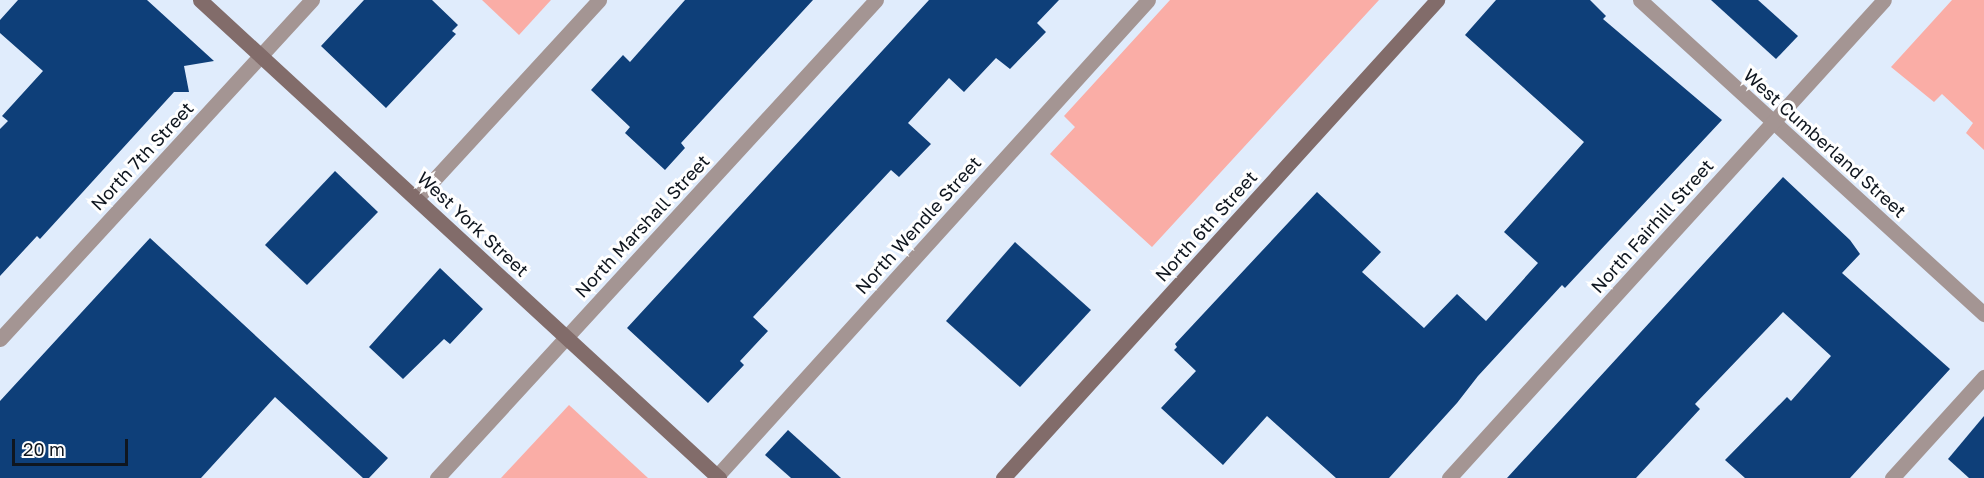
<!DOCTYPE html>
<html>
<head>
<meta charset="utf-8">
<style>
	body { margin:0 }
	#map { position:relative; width:1984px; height:478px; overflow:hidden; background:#e0ecfc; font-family:"Golos Text",sans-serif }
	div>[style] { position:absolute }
	.green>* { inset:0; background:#faada6 }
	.building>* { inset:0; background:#0e3f79 }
	.street>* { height:15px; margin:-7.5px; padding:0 7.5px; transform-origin:7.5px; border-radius:7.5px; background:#a49593 }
	.secondary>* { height:15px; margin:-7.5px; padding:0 7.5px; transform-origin:7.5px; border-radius:7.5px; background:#826c6a }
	span { translate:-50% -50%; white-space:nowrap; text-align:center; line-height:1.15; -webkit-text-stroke:6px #fff; paint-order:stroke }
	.street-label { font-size:18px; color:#0f161f }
	.scale { position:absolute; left:12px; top:439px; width:116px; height:27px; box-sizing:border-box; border:3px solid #0f161f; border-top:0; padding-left:8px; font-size:18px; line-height:21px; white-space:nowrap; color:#0f161f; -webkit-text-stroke:4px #fff; paint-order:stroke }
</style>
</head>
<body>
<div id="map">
	<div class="green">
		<i style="clip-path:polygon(482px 0,551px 0,519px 35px)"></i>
		<i style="clip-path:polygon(1170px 0,1379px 0,1152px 247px,1050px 154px,1075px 127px,1064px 116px)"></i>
		<i style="clip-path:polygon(1952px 0,1984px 0,1984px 150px,1966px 133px,1973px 123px,1942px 94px,1934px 102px,1891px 67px)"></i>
		<i style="clip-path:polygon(569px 405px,648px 478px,501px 478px)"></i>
	</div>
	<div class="building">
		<i style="clip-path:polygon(18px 0,147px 0,214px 61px,184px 66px,189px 92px,174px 92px,40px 239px,37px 236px,0 276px,0 129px,8px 121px,2px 116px,43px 71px,0 33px,0 20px)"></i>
		<i style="clip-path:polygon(364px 0,432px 0,458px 25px,452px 31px,456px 34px,386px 108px,321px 46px)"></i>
		<i style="clip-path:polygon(685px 0,813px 0,681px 143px,685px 148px,665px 170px,625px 133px,630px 127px,591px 90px,623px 55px,630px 62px)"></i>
		<i style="clip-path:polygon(929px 0,1059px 0,1037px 23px,1046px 32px,1010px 69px,996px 58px,964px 92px,949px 78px,908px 123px,931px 144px,899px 177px,891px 170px,753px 317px,768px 331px,740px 361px,744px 365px,708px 403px,627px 328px)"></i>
		<i style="clip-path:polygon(1496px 0,1590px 0,1606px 16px,1603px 19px,1722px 120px,1565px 288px,1562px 285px,1478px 376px,1457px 403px,1389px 478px,1336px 478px,1267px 416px,1223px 465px,1161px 408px,1196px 371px,1174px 350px,1177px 347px,1175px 344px,1317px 192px,1381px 252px,1362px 272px,1424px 328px,1457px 294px,1486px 321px,1538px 263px,1504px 232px,1584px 142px,1465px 35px)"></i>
		<i style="clip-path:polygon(1711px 0,1758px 0,1798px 36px,1776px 59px)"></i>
		<i style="clip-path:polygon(335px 171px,378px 212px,307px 285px,265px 245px)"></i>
		<i style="clip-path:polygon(1783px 177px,1850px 240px,1860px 254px,1842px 273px,1950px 369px,1850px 478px,1745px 478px,1725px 460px,1787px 397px,1791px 401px,1831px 356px,1783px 312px,1695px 404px,1700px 409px,1636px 478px,1507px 478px)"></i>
		<i style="clip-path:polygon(150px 238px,388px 458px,369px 478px,363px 478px,275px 397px,201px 478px,0 478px,0 401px)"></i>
		<i style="clip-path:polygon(1015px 242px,1091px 310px,1020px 387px,946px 321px)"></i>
		<i style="clip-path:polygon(440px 268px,483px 309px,450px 344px,444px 339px,403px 379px,369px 347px)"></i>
		<i style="clip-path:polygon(1984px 416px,1984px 478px,1969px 478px,1948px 459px)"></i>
		<i style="clip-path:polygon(788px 430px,841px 478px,791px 478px,765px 455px)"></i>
	</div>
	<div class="street">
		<i style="left:1640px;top:0;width:466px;rotate:42.4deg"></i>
		<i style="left:417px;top:198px;width:269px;rotate:-47.4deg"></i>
		<i style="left:0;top:339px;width:461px;rotate:-47.4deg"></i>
		<i style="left:717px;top:476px;width:642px;rotate:-47.84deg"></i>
		<i style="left:437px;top:478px;width:649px;rotate:-47.44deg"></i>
		<i style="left:1449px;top:478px;width:646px;rotate:-47.7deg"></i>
		<i style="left:1892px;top:478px;width:137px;rotate:-47.7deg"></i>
	</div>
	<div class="secondary">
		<i style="left:200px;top:0;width:706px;rotate:42.65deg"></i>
		<i style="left:1003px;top:478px;width:646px;rotate:-47.76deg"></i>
	</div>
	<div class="street-label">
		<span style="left:1825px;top:143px;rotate:42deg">West Cumberland Street</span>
		<span style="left:142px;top:156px;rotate:-47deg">North 7th Street</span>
		<span style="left:473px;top:224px;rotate:43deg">West York Street</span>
		<span style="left:918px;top:225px;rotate:-48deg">North Wendle Street</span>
		<span style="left:642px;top:226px;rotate:-47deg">North Marshall Street</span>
		<span style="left:1206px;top:226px;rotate:-48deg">North 6th Street</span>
		<span style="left:1652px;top:226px;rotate:-48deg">North Fairhill Street</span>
	</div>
	<div class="scale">20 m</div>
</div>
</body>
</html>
